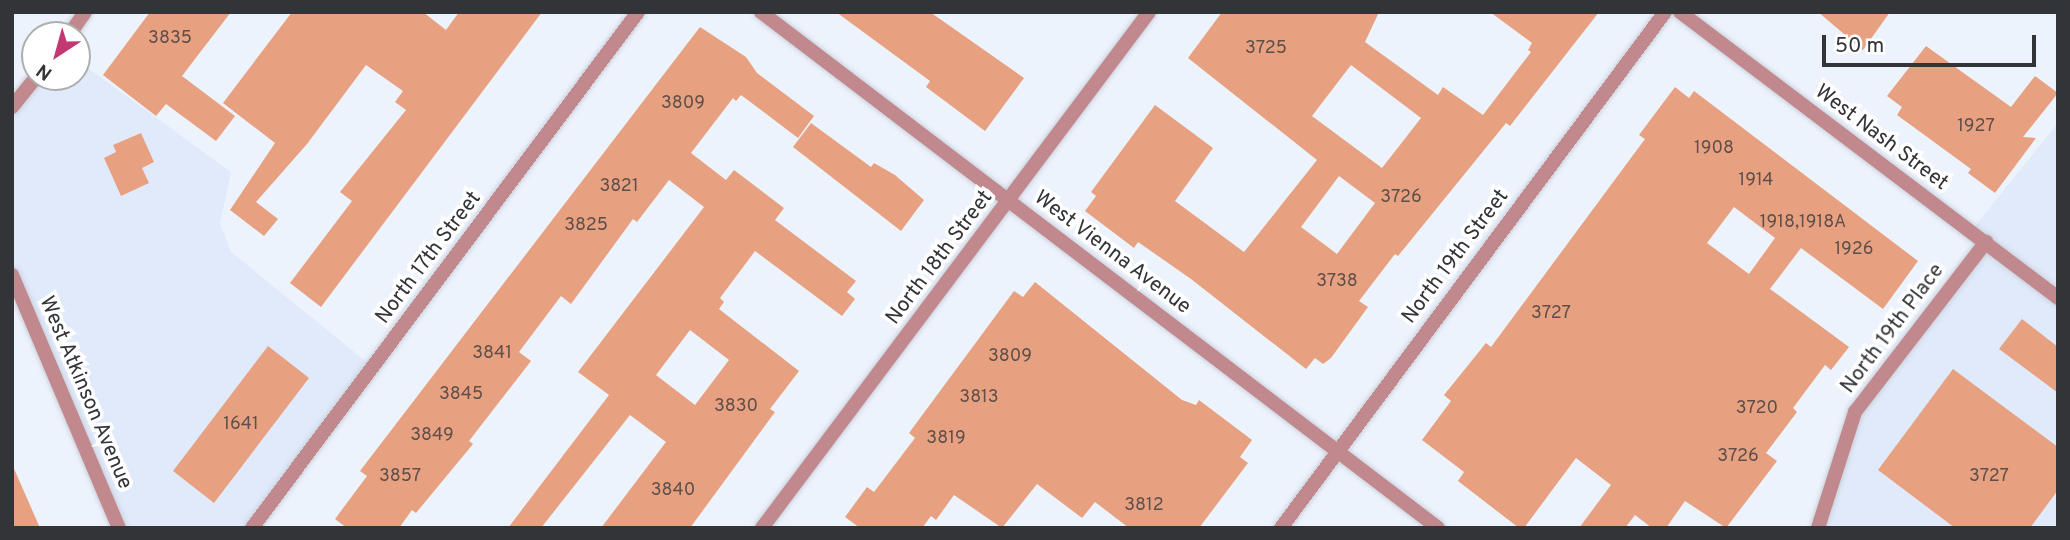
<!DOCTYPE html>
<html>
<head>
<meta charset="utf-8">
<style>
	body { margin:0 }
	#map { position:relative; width:2070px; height:540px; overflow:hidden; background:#edf3fd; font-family:Overpass,sans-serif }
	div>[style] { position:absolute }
	.built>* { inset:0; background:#e0eafb }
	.building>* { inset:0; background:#e7a181 }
	.roads { filter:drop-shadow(0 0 2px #cbd1da) drop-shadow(0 0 2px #cbd1da) }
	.minor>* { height:14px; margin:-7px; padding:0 7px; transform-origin:7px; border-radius:7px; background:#c1888d }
	.tertiary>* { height:14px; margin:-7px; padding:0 7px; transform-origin:7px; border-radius:7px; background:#c1888d }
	span { translate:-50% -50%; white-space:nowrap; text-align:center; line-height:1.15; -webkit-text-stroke:7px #fff; paint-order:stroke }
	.number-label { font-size:18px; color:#5f4f4a }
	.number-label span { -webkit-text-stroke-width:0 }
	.street-label { font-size:21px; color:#323438 }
	.frame { position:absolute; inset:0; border:14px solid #323438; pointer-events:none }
	.north { position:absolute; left:21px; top:21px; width:70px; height:70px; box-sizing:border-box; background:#fff; border:2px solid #adaeaf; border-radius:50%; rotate:216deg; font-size:19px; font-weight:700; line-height:28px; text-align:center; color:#323438 }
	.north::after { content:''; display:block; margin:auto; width:24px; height:32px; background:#c13873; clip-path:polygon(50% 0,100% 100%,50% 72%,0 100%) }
	.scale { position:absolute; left:1822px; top:35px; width:214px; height:32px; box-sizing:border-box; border:4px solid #323438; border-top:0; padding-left:9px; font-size:21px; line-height:24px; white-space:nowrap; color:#323438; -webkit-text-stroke:5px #fff; paint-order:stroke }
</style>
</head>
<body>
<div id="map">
	<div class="built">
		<i style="clip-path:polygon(77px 60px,231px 172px,220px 224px,231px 252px,374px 368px,259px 520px,268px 528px,119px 528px,12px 275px,12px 107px,36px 77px,77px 77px)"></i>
		<i style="clip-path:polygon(2058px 123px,2058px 528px,1818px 528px,1855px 412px,1986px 242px,1971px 231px)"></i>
	</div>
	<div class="building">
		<i style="clip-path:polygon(150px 12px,231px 12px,182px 76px,235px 116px,216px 141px,166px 104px,156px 116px,103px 75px)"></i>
		<i style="clip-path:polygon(292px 12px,423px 12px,446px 30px,459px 12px,542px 12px,321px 307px,290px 283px,352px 201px,340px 192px,406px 110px,395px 102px,403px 91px,366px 65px,307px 144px,256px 202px,278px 219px,264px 236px,230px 210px,275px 143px,223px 103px)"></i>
		<i style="clip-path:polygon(836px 12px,930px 12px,1024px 78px,985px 131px,926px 87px,930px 81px)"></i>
		<i style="clip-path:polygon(evenodd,1222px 12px,1379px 12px,1365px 42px,1438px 95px,1443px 87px,1483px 115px,1531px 52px,1528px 50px,1532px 43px,1490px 12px,1599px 12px,1510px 126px,1506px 123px,1398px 256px,1395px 254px,1359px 301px,1368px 307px,1331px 358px,1323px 364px,1315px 358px,1306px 369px,1191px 279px,1138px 242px,1134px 248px,1085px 211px,1096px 196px,1091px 192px,1155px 105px,1213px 148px,1175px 201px,1244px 252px,1317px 160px,1188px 58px,1222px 12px,1351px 65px,1421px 118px,1382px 168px,1312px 116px,1351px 65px,1222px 12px,1339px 176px,1375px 203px,1337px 254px,1301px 227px,1339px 176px)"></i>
		<i style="clip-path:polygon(1818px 12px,1890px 12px,1863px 50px)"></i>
		<i style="clip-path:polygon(evenodd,700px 27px,746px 57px,757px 73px,814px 116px,798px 138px,741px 95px,736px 101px,733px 98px,691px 153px,726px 180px,734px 170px,784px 208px,775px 220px,856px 281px,847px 292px,855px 299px,842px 316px,755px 251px,720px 298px,724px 302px,719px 309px,799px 371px,770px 409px,775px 412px,690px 528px,601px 528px,666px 442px,630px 415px,541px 528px,508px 528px,609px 395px,578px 372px,704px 207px,669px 180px,637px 222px,633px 219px,571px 304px,561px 296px,519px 352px,531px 361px,469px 441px,473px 444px,416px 513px,412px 510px,399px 528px,347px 528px,335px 519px,367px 476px,360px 471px,700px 27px,690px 330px,729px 360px,695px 405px,656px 375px,690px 330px)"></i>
		<i style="clip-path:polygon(1926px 46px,2011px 107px,2035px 76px,2058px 93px,2023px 137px,2036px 138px,1995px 193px,1968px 173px,1971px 169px,1897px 115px,1902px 107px,1887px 96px)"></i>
		<i style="clip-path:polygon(evenodd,1675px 87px,1689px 98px,1694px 91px,1918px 261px,1883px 309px,1801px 248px,1770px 289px,1849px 347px,1831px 370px,1825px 365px,1793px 408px,1797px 412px,1766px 453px,1777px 461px,1726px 528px,1685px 501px,1666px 528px,1652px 528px,1635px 515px,1625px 528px,1579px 528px,1611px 485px,1576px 458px,1524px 528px,1519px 528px,1458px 481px,1464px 472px,1422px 440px,1451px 401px,1444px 395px,1486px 343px,1491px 347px,1645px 139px,1639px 135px,1675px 87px,1734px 207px,1775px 238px,1749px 274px,1707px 243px,1734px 207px)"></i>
		<i style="clip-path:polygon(811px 123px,871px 167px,874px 163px,895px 175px,924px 200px,901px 231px,793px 147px)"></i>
		<i style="clip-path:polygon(141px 133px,154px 162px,142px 168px,149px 183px,121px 196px,104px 158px,116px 152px,113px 145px)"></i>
		<i style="clip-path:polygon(1035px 282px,1182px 400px,1196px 405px,1199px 400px,1252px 440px,1240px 457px,1248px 463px,1199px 528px,1129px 528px,1095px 502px,1082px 518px,1037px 484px,1002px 528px,954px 495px,936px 520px,931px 516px,922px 528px,860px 528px,845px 517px,867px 487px,874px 492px,915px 438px,909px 433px,1014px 291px,1023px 297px)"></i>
		<i style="clip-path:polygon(2022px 319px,2058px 347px,2058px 393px,1999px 349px)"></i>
		<i style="clip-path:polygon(268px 346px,309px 378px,214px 503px,173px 471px)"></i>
		<i style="clip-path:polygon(1953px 369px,2058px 447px,2058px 490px,2030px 528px,1955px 528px,1878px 470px)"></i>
		<i style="clip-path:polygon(12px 464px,40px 528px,12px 528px)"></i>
	</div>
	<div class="roads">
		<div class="minor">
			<i style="left:761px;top:12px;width:851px;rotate:37.31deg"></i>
			<i style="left:1680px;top:12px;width:474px;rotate:37.1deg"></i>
			<i style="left:69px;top:35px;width:28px;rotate:-55deg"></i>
			<i style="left:12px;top:107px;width:38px;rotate:-51deg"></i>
			<i style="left:252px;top:528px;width:644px;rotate:-53.2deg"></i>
			<i style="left:762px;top:528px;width:645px;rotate:-53.13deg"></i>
			<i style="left:1281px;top:528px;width:643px;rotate:-53.34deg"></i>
			<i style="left:1818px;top:528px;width:122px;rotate:-72.3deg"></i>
			<i style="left:1855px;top:412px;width:215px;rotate:-52.4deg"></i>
		</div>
		<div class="tertiary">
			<i style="left:12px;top:275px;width:275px;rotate:67.1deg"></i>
		</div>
	</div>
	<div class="number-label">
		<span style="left:170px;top:39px">3835</span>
		<span style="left:1266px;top:49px">3725</span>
		<span style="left:683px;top:104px">3809</span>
		<span style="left:1976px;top:127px">1927</span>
		<span style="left:1714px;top:149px">1908</span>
		<span style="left:1756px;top:181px">1914</span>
		<span style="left:619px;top:187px">3821</span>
		<span style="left:1401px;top:198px">3726</span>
		<span style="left:1803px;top:223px">1918,1918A</span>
		<span style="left:586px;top:226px">3825</span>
		<span style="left:1854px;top:250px">1926</span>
		<span style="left:1337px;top:282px">3738</span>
		<span style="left:1551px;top:314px">3727</span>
		<span style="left:492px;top:354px">3841</span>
		<span style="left:1010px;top:357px">3809</span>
		<span style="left:461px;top:395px">3845</span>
		<span style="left:979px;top:398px">3813</span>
		<span style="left:736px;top:407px">3830</span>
		<span style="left:1757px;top:409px">3720</span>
		<span style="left:241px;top:425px">1641</span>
		<span style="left:432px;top:436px">3849</span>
		<span style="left:946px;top:439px">3819</span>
		<span style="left:1738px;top:457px">3726</span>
		<span style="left:400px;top:477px">3857</span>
		<span style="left:1989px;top:477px">3727</span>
		<span style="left:673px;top:491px">3840</span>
		<span style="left:1144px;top:506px">3812</span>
	</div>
	<div class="street-label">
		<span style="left:1881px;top:138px;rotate:37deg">West Nash Street</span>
		<span style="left:1112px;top:253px;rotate:37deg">West Vienna Avenue</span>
		<span style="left:1456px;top:257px;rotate:-53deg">North 19th Street</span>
		<span style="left:429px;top:258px;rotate:-53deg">North 17th Street</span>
		<span style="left:940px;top:258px;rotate:-53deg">North 18th Street</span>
		<span style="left:1893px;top:329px;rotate:-53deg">North 19th Place</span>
		<span style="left:85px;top:393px;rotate:67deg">West Atkinson Avenue</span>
	</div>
	<div class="frame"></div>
	<div class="north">N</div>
	<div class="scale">50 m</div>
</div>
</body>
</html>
